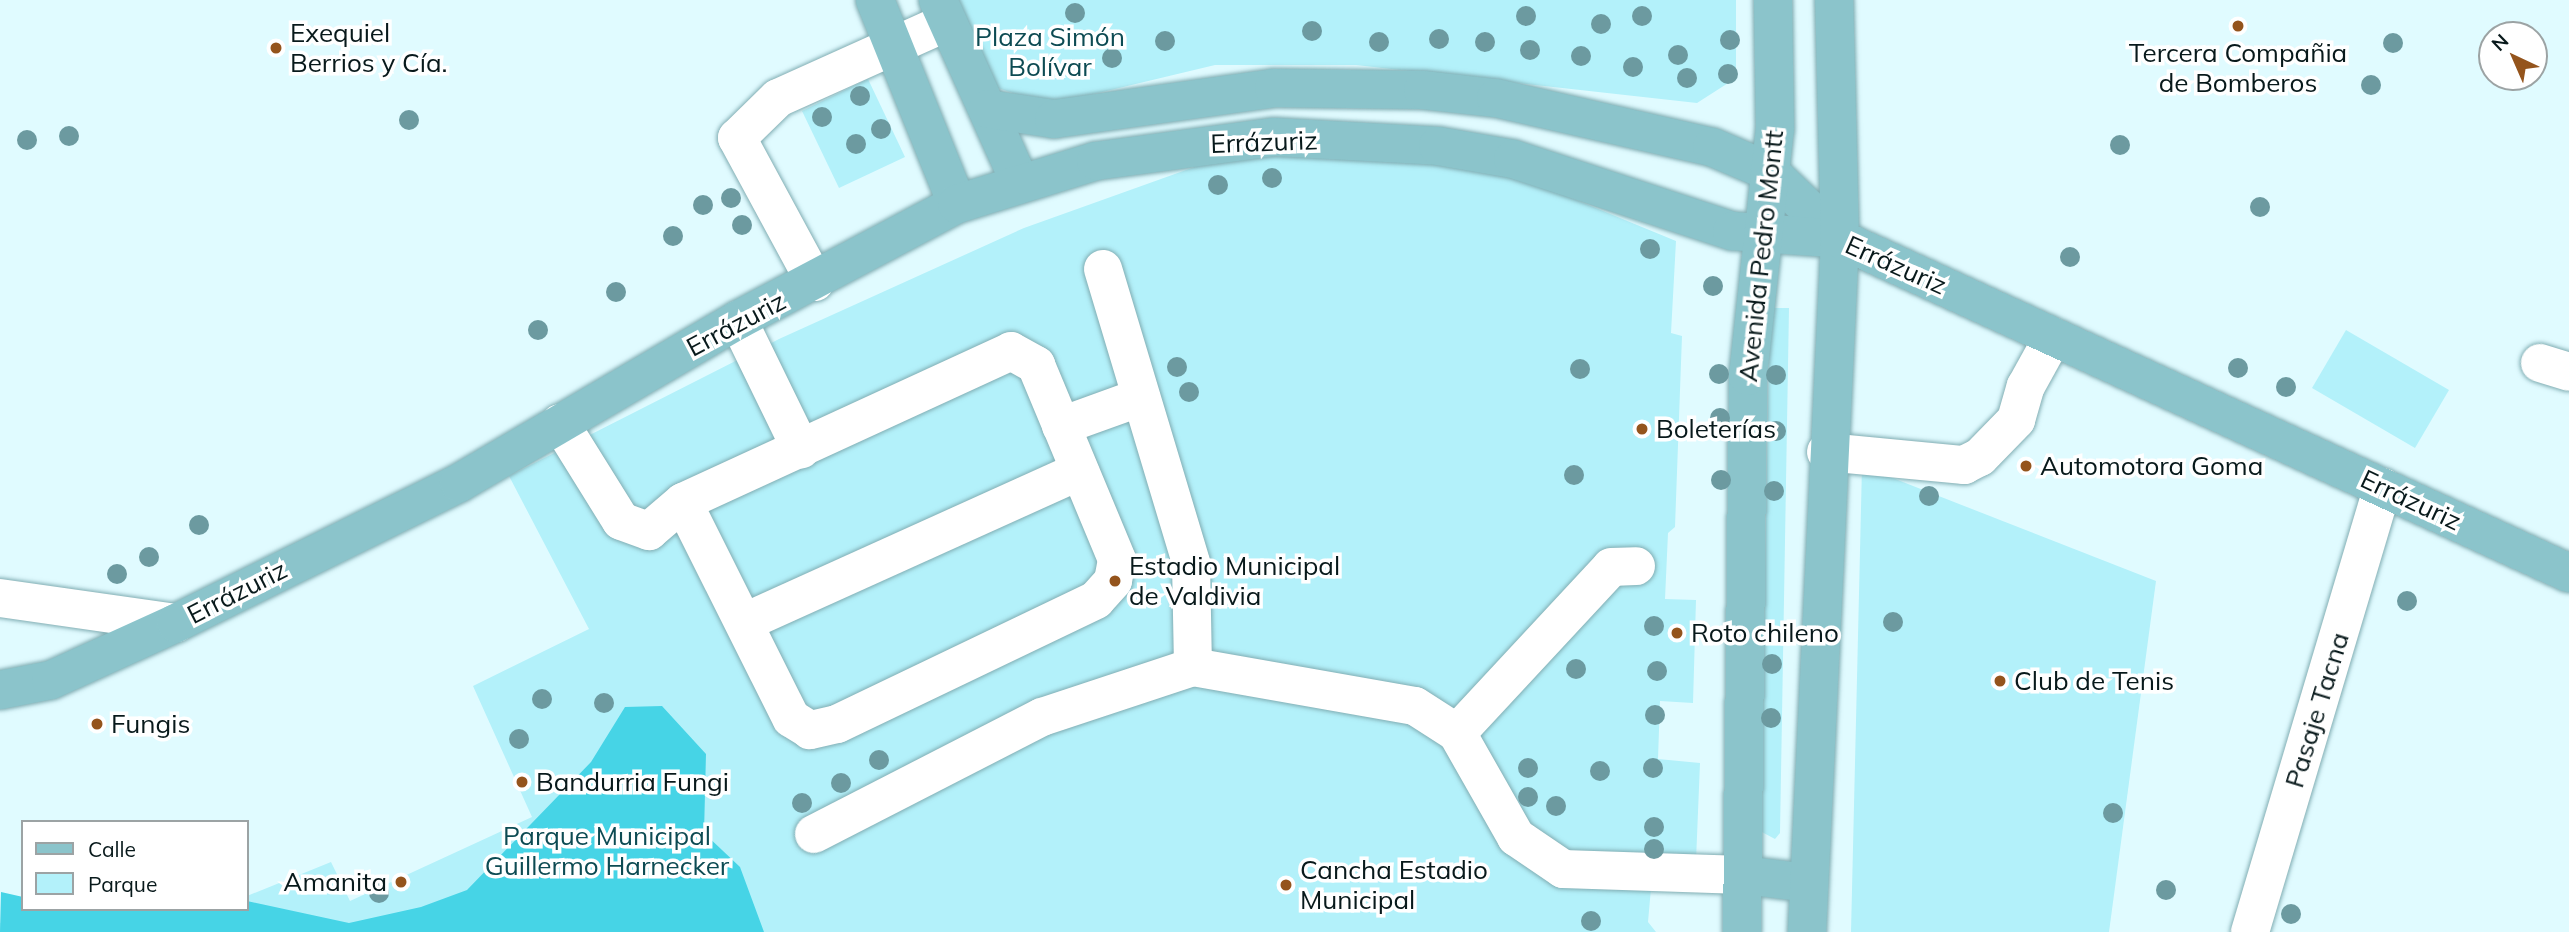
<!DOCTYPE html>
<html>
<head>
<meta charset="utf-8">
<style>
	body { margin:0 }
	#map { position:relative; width:2569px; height:932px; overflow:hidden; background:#e0fbff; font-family:Mulish,sans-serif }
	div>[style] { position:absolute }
	.green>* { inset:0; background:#b3f1fa }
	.forest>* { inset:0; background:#46d4e6 }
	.roads { filter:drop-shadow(0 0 2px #81adb3) drop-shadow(0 0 2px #81adb3) }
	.minor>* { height:38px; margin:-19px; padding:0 19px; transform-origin:19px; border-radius:19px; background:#fff }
	.major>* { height:38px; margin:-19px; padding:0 19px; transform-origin:19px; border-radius:19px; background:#8bc4cb }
	.trees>* { width:20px; height:20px; margin:-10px; border-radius:50%; background:#6c9aa0 }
	.dots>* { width:19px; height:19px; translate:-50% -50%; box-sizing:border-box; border:4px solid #fff; border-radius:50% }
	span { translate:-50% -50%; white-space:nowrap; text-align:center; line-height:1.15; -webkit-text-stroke:7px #fff; paint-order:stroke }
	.poi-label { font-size:26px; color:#08191b }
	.left { translate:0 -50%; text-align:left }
	.right { translate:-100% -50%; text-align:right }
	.park-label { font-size:26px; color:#0d4b53 }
	.street-label { font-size:26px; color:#08191b }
	.legend { position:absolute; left:21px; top:820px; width:228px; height:91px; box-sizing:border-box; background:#fff; border:2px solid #9ca3a4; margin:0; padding:9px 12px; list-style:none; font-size:21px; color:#08191b }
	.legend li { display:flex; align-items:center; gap:14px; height:35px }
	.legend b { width:35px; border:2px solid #9ca3a4 }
	.north { position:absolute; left:2478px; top:21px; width:70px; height:70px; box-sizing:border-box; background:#fff; border:2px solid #9ca3a4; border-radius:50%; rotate:316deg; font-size:19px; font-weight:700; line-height:28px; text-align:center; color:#08191b }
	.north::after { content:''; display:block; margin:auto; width:24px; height:32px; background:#94541c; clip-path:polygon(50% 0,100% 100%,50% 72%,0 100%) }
</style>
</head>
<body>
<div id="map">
	<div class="green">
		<i style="clip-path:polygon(958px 0,1736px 0,1736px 78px,1697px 103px,1356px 65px,1215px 65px,1048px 105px,992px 86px)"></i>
		<i style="clip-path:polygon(868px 79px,905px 157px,839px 188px,802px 111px)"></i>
		<i style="clip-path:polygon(1228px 155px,1486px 163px,1676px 241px,1671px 333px,1682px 336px,1675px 527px,1668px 533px,1665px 599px,1696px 600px,1693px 703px,1660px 701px,1658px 759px,1700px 763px,1696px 861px,1652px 877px,1648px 922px,1656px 932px,0 932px,0 923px,136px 909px,247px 909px,247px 896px,331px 862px,350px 901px,532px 817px,473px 686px,589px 629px,509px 476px,779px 339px,1024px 228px)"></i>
		<i style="clip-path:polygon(1770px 308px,1789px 308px,1780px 833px,1775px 839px,1760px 831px)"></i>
		<i style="clip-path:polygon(2346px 330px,2449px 390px,2415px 448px,2312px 388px)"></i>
		<i style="clip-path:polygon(1862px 466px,2156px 581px,2109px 932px,1851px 932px)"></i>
	</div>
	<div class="forest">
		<i style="clip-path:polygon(662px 706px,706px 754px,704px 833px,740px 867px,764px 932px,0 932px,1px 892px,23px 897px,23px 909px,247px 909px,247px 901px,349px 923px,421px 907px,467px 890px,591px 762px,625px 707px)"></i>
	</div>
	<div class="roads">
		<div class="minor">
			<i style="left:1103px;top:269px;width:307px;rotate:73.3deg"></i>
			<i style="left:1191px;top:563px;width:104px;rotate:88.9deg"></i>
			<i style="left:815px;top:282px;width:164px;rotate:-118.4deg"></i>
			<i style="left:737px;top:138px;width:57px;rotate:-44.3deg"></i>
			<i style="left:778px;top:98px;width:185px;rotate:-24.2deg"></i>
			<i style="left:738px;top:320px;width:144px;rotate:64deg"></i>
			<i style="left:2540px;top:363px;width:30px;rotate:17deg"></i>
			<i style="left:560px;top:423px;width:115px;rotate:58.1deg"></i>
			<i style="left:621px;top:521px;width:30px;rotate:20deg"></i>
			<i style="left:649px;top:531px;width:45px;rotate:-40.5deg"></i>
			<i style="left:683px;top:502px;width:361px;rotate:-24.7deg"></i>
			<i style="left:1011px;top:351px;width:29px;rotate:29deg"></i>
			<i style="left:1036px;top:365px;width:211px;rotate:67.4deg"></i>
			<i style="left:1117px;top:560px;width:21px;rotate:101deg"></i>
			<i style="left:1113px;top:581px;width:25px;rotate:132deg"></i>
			<i style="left:1096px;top:600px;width:287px;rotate:154.4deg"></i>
			<i style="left:837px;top:724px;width:28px;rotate:167deg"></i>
			<i style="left:810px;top:730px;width:22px;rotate:-148deg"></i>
			<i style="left:791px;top:718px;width:241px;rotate:-116.6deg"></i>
			<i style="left:1061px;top:426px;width:85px;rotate:-19.9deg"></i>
			<i style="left:1826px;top:452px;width:139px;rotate:5.4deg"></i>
			<i style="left:1964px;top:465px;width:18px;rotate:-27deg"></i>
			<i style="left:1980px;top:457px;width:52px;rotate:-45.8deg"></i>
			<i style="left:2016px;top:420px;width:35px;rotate:-74deg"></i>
			<i style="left:2026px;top:386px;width:56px;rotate:-61.1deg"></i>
			<i style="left:0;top:598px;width:178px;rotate:8.1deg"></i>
			<i style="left:745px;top:622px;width:367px;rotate:-24.3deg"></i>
			<i style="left:1457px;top:733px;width:226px;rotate:-47.1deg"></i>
			<i style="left:1611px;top:567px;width:25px;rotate:-2deg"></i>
			<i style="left:814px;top:834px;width:256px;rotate:-27.2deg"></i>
			<i style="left:1042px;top:717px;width:159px;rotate:-18.3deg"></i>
			<i style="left:1193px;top:667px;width:225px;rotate:10deg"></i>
			<i style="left:1415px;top:706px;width:50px;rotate:32.7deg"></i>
			<i style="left:1457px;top:733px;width:120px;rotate:60.4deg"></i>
			<i style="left:1516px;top:837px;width:57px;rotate:34.2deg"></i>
			<i style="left:1563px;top:869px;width:180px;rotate:1.9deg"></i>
			<i style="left:2250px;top:932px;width:464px;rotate:-73.4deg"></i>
		</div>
		<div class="major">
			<i style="left:875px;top:0;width:220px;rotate:68.1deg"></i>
			<i style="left:938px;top:0;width:197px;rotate:65.8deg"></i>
			<i style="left:988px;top:109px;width:67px;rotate:8.6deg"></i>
			<i style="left:1054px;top:119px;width:222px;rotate:-8deg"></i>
			<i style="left:1274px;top:88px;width:149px;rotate:0.8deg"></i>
			<i style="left:1423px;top:90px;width:73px;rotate:6.3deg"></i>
			<i style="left:1496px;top:98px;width:221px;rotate:12.8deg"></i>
			<i style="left:1712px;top:147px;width:63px;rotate:23.3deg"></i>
			<i style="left:1770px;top:172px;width:97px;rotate:43.7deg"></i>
			<i style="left:0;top:690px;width:52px;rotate:-11.1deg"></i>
			<i style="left:51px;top:680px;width:137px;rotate:-24.5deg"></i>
			<i style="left:176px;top:623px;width:316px;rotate:-26.3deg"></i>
			<i style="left:459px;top:483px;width:323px;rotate:-30.3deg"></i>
			<i style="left:738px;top:320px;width:248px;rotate:-27.9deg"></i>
			<i style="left:957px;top:204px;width:145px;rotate:-17.2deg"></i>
			<i style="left:1096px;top:161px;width:180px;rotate:-7.7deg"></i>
			<i style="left:1274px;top:137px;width:164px;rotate:3.1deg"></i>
			<i style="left:1438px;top:146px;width:76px;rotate:9.8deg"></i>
			<i style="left:1513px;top:159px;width:231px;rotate:18.2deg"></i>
			<i style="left:1732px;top:231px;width:108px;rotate:4.2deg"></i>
			<i style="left:1840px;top:239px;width:802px;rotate:24.62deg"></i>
			<i style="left:1743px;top:875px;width:65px;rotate:7deg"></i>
			<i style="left:1742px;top:932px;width:556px;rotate:-89.38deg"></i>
			<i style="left:1748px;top:376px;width:248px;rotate:-83.8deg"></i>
			<i style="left:1775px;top:129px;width:129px;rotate:-90.9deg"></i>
			<i style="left:1807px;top:932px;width:694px;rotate:-87.27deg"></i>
			<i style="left:1840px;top:239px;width:239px;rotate:-91.4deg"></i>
		</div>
	</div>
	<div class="trees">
		<i style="left:1075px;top:13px"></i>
		<i style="left:1526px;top:16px"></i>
		<i style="left:1642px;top:16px"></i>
		<i style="left:1601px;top:24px"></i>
		<i style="left:1312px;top:31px"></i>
		<i style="left:1439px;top:39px"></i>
		<i style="left:1730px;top:40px"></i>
		<i style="left:1165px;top:41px"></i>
		<i style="left:1379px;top:42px"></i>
		<i style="left:1485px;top:42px"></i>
		<i style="left:2393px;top:43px"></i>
		<i style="left:1530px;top:50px"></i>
		<i style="left:1678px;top:55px"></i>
		<i style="left:1581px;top:56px"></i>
		<i style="left:1112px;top:58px"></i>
		<i style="left:1633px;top:67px"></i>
		<i style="left:1728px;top:74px"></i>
		<i style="left:1687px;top:78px"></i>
		<i style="left:2371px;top:85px"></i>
		<i style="left:860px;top:96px"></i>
		<i style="left:822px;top:117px"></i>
		<i style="left:409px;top:120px"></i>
		<i style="left:881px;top:129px"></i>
		<i style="left:69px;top:136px"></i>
		<i style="left:27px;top:140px"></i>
		<i style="left:856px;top:144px"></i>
		<i style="left:2120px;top:145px"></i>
		<i style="left:1272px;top:178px"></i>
		<i style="left:1218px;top:185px"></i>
		<i style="left:731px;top:198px"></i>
		<i style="left:703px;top:205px"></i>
		<i style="left:2260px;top:207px"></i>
		<i style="left:742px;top:225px"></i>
		<i style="left:673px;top:236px"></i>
		<i style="left:1650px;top:249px"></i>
		<i style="left:2070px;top:257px"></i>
		<i style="left:1713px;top:286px"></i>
		<i style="left:616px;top:292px"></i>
		<i style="left:538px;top:330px"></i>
		<i style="left:1177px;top:367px"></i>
		<i style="left:2238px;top:368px"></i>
		<i style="left:1580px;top:369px"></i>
		<i style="left:1719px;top:374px"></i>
		<i style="left:1776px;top:375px"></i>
		<i style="left:2286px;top:387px"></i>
		<i style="left:1189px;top:392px"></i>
		<i style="left:1720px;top:418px"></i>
		<i style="left:1776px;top:431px"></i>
		<i style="left:1574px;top:475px"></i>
		<i style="left:1721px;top:480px"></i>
		<i style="left:1774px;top:491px"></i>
		<i style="left:1929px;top:496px"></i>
		<i style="left:199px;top:525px"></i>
		<i style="left:149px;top:557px"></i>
		<i style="left:117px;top:574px"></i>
		<i style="left:2407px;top:601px"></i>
		<i style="left:1893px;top:622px"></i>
		<i style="left:1654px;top:626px"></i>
		<i style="left:1772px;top:664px"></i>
		<i style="left:1576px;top:669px"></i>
		<i style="left:1657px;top:671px"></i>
		<i style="left:542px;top:699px"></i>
		<i style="left:604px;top:703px"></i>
		<i style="left:1655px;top:715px"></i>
		<i style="left:1771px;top:718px"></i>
		<i style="left:519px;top:739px"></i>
		<i style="left:879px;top:760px"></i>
		<i style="left:1528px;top:768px"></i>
		<i style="left:1653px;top:768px"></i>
		<i style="left:1600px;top:771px"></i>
		<i style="left:841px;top:783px"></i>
		<i style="left:1528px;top:797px"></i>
		<i style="left:802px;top:803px"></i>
		<i style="left:1556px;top:806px"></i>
		<i style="left:2113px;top:813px"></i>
		<i style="left:1654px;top:827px"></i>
		<i style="left:1654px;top:849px"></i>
		<i style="left:2166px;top:890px"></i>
		<i style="left:379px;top:893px"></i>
		<i style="left:2291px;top:914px"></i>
		<i style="left:1591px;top:921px"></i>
	</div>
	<div class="dots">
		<i style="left:2238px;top:26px;background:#94541c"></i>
		<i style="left:276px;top:48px;background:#94541c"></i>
		<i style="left:1642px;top:429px;background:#94541c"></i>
		<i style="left:2026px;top:466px;background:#94541c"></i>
		<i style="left:1115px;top:581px;background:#94541c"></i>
		<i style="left:1677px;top:633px;background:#94541c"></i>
		<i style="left:2000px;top:681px;background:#94541c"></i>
		<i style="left:97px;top:724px;background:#94541c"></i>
		<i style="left:522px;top:782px;background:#94541c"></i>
		<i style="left:401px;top:882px;background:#94541c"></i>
		<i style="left:1286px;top:885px;background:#94541c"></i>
	</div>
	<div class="poi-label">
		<span class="left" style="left:290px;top:48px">Exequiel<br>Berrios y Cía.</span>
		<span style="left:2238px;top:68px">Tercera Compañia<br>de Bomberos</span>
		<span class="left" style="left:1656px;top:429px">Boleterías</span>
		<span class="left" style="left:2040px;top:466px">Automotora Goma</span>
		<span class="left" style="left:1129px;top:581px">Estadio Municipal<br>de Valdivia</span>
		<span class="left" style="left:1691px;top:633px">Roto chileno</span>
		<span class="left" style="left:2014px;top:681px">Club de Tenis</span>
		<span class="left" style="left:111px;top:724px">Fungis</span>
		<span class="left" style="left:536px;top:782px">Bandurria Fungi</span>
		<span class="left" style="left:1300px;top:885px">Cancha Estadio<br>Municipal</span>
		<span class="right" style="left:387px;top:882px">Amanita</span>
	</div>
	<div class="park-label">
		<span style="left:1050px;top:52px">Plaza Simón<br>Bolívar</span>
		<span style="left:607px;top:851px">Parque Municipal<br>Guillermo Harnecker</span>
	</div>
	<div class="street-label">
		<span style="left:1264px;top:142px;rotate:-2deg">Errázuriz</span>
		<span style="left:1761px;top:256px;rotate:-84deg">Avenida Pedro Montt</span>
		<span style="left:1896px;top:265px;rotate:24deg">Errázuriz</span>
		<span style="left:736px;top:324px;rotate:-28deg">Errázuriz</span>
		<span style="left:2411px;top:500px;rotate:25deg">Errázuriz</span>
		<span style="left:237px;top:592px;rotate:-27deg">Errázuriz</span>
		<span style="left:2317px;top:710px;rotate:-73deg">Pasaje Tacna</span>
	</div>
	<ul class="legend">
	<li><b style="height:9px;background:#8bc4cb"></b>Calle</li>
	<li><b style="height:19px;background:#b3f1fa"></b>Parque</li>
	</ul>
	<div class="north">N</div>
</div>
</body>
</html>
